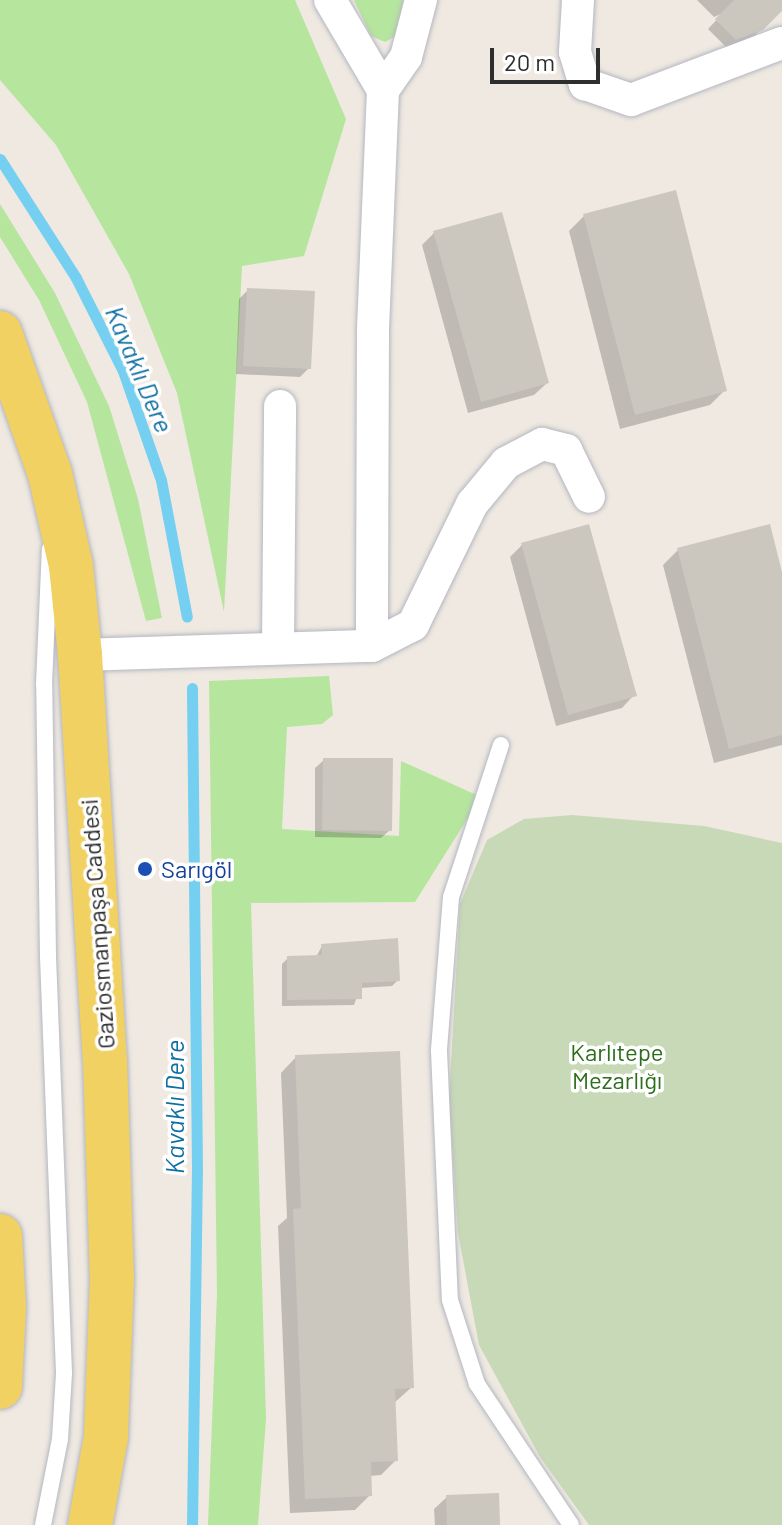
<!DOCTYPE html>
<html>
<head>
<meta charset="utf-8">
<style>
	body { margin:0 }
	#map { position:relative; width:782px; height:1525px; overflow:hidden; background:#efe9e1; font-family:Barlow,sans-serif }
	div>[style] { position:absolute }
	.green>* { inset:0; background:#b6e59e }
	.cemetery>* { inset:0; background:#c8d9b8 }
	.shadow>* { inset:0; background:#0003 }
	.stream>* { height:11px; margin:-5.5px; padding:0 5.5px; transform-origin:5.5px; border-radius:5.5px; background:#75cff0 }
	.building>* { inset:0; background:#cbc7bf }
	.roads { filter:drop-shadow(0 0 2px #b4b7c1) drop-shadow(0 0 2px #b4b7c1) }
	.lane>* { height:16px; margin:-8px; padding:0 8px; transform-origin:8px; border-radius:8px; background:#fff }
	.street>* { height:32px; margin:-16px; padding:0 16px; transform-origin:16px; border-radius:16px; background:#fff }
	.primary>* { height:44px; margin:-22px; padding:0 22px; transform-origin:22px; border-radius:22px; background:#f2d163 }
	.dots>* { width:22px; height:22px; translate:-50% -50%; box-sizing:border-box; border:4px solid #fff; border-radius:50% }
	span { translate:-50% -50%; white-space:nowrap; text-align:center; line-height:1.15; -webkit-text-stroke:7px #fff; paint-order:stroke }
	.transit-label { font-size:24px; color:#164399 }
	.left { translate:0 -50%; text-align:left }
	.street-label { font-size:24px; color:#2e2e2e }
	.park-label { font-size:24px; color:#2c6e1b }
	.water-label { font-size:26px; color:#0d6fa3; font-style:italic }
	.scale { position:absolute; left:490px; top:48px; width:110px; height:36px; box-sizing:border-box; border:4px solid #2e2e2e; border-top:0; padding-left:10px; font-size:24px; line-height:28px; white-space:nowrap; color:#2e2e2e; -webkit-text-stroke:6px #fff; paint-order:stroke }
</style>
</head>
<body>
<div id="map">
	<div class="green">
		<i style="clip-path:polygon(0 0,295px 0,346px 119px,304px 256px,242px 266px,224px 612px,177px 393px,129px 274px,56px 145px,0 80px)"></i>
		<i style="clip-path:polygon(354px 0,403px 0,398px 35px,385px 42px,371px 36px)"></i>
		<i style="clip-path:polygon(0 204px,55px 293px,109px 406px,138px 499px,162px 618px,146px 621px,87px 402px,39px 300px,0 237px)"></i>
		<i style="clip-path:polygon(329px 676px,333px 715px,322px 724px,287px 727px,282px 829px,399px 836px,401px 761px,481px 797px,415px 902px,251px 903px,266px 1419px,258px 1525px,208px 1525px,217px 1294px,209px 681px)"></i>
	</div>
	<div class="cemetery">
		<i style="clip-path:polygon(572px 815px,704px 826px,782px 843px,782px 1525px,589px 1525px,540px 1457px,479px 1345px,458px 1233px,449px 1099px,460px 904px,487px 840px,524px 819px)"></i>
	</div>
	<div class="shadow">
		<i style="clip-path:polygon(697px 0,782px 0,782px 8px,752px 38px,727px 48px,708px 29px,723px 13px,714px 17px)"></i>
		<i style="clip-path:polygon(584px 216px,725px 390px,710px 405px,620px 429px,569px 231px)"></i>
		<i style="clip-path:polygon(434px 233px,547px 383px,534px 395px,468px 413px,422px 245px)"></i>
		<i style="clip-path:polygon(248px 290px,309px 368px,300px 377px,236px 374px,239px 299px)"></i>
		<i style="clip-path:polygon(522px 545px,634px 695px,622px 708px,556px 726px,510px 557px)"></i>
		<i style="clip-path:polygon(678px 550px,782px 580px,782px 745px,714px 763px,663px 565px)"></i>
		<i style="clip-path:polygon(324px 760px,390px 830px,381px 838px,315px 837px,315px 768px)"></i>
		<i style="clip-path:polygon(322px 946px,398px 980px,392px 986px,360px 988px,354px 1005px,282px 1006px,282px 964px,288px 958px,316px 957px)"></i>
		<i style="clip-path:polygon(296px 1057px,412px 1387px,394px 1403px,396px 1460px,381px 1475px,369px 1476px,370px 1495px,355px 1510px,290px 1513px,278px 1226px,287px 1218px,281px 1073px)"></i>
		<i style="clip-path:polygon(447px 1497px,498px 1525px,435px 1525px,434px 1509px)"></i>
	</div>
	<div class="stream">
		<i style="left:0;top:159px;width:141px;rotate:57.4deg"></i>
		<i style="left:76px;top:278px;width:104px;rotate:63.2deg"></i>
		<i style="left:123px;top:371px;width:115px;rotate:70.8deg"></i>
		<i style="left:161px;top:480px;width:139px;rotate:79.3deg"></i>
		<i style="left:192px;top:1525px;width:356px;rotate:-89.2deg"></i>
		<i style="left:197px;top:1169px;width:481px;rotate:-90.6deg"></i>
	</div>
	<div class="building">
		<i style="clip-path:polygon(734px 0,782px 0,782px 11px,763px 30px,736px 40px,715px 19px)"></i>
		<i style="clip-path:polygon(676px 190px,727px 391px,635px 415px,583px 214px)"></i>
		<i style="clip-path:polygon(502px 212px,549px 383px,481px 402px,433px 231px)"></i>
		<i style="clip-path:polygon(247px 288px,315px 291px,311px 369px,243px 366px)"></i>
		<i style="clip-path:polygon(589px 524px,637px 696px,568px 715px,521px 543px)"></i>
		<i style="clip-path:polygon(770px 524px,782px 572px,782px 735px,729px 749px,677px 548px)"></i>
		<i style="clip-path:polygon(323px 758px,393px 758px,392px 831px,322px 830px)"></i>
		<i style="clip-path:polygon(398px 938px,400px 981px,362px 983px,362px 999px,287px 1000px,287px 956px,322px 955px,321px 944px)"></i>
		<i style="clip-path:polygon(400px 1051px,414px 1388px,395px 1389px,398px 1461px,371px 1462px,372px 1496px,305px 1499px,293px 1209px,301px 1208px,295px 1055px)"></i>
		<i style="clip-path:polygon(499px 1493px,500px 1525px,447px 1525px,446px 1495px)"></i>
	</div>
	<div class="roads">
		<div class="lane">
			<i style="left:501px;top:745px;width:160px;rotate:108.2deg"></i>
			<i style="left:451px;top:897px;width:154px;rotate:94.5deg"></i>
			<i style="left:439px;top:1051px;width:249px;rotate:87.5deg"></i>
			<i style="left:450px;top:1300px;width:88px;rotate:72.2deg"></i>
			<i style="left:477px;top:1384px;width:169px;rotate:56.3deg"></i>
			<i style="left:43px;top:1525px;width:88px;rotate:-78.8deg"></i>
			<i style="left:60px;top:1439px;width:66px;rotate:-86.5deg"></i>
			<i style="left:64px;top:1373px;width:417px;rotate:-92.2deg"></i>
			<i style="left:48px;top:956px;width:272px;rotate:-90.8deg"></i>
			<i style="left:44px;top:684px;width:135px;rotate:-87.5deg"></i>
		</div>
		<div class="street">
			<i style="left:330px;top:0;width:104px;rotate:59.5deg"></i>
			<i style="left:383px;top:90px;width:242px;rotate:92.4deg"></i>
			<i style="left:373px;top:332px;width:314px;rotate:90.2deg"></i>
			<i style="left:578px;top:0;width:52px;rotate:93.3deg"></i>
			<i style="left:575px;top:52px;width:34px;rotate:73deg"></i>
			<i style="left:585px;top:84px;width:49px;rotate:19.2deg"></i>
			<i style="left:631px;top:100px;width:161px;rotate:-20.7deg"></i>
			<i style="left:383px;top:90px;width:40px;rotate:-55.1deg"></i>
			<i style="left:406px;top:57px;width:59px;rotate:-75.3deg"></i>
			<i style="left:278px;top:647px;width:241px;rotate:-89.5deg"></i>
			<i style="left:80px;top:655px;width:292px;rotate:-1.8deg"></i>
			<i style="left:372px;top:646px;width:46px;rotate:-27.1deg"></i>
			<i style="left:413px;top:625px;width:135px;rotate:-64deg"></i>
			<i style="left:472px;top:504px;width:53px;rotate:-50.3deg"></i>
			<i style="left:506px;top:463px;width:41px;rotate:-27.8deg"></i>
			<i style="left:542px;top:444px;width:25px;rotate:14deg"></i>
			<i style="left:566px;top:450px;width:52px;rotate:63.9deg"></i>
		</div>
		<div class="primary">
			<i style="left:0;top:333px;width:150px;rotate:70.5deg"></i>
			<i style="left:50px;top:474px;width:94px;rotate:77.1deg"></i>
			<i style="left:71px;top:566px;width:89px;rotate:84.2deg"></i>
			<i style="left:80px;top:655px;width:405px;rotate:86.5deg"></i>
			<i style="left:105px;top:1059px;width:219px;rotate:88.2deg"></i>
			<i style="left:112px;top:1278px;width:159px;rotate:92.2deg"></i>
			<i style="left:106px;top:1437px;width:89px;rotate:100.3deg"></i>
			<i style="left:0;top:1236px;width:72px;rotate:86.8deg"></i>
			<i style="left:4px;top:1308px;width:79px;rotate:92.9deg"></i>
		</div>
	</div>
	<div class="dots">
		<i style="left:145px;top:869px;background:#1a4fb4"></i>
	</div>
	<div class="transit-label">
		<span class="left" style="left:161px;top:869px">Sarıgöl</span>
	</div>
	<div class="street-label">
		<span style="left:97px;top:924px;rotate:-94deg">Gaziosmanpaşa Caddesi</span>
	</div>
	<div class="park-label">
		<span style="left:617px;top:1066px">Karlıtepe<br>Mezarlığı</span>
	</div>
	<div class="water-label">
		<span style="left:140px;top:369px;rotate:67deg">Kavaklı Dere</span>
		<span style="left:174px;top:1107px;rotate:-90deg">Kavaklı Dere</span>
	</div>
	<div class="scale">20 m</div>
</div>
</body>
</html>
